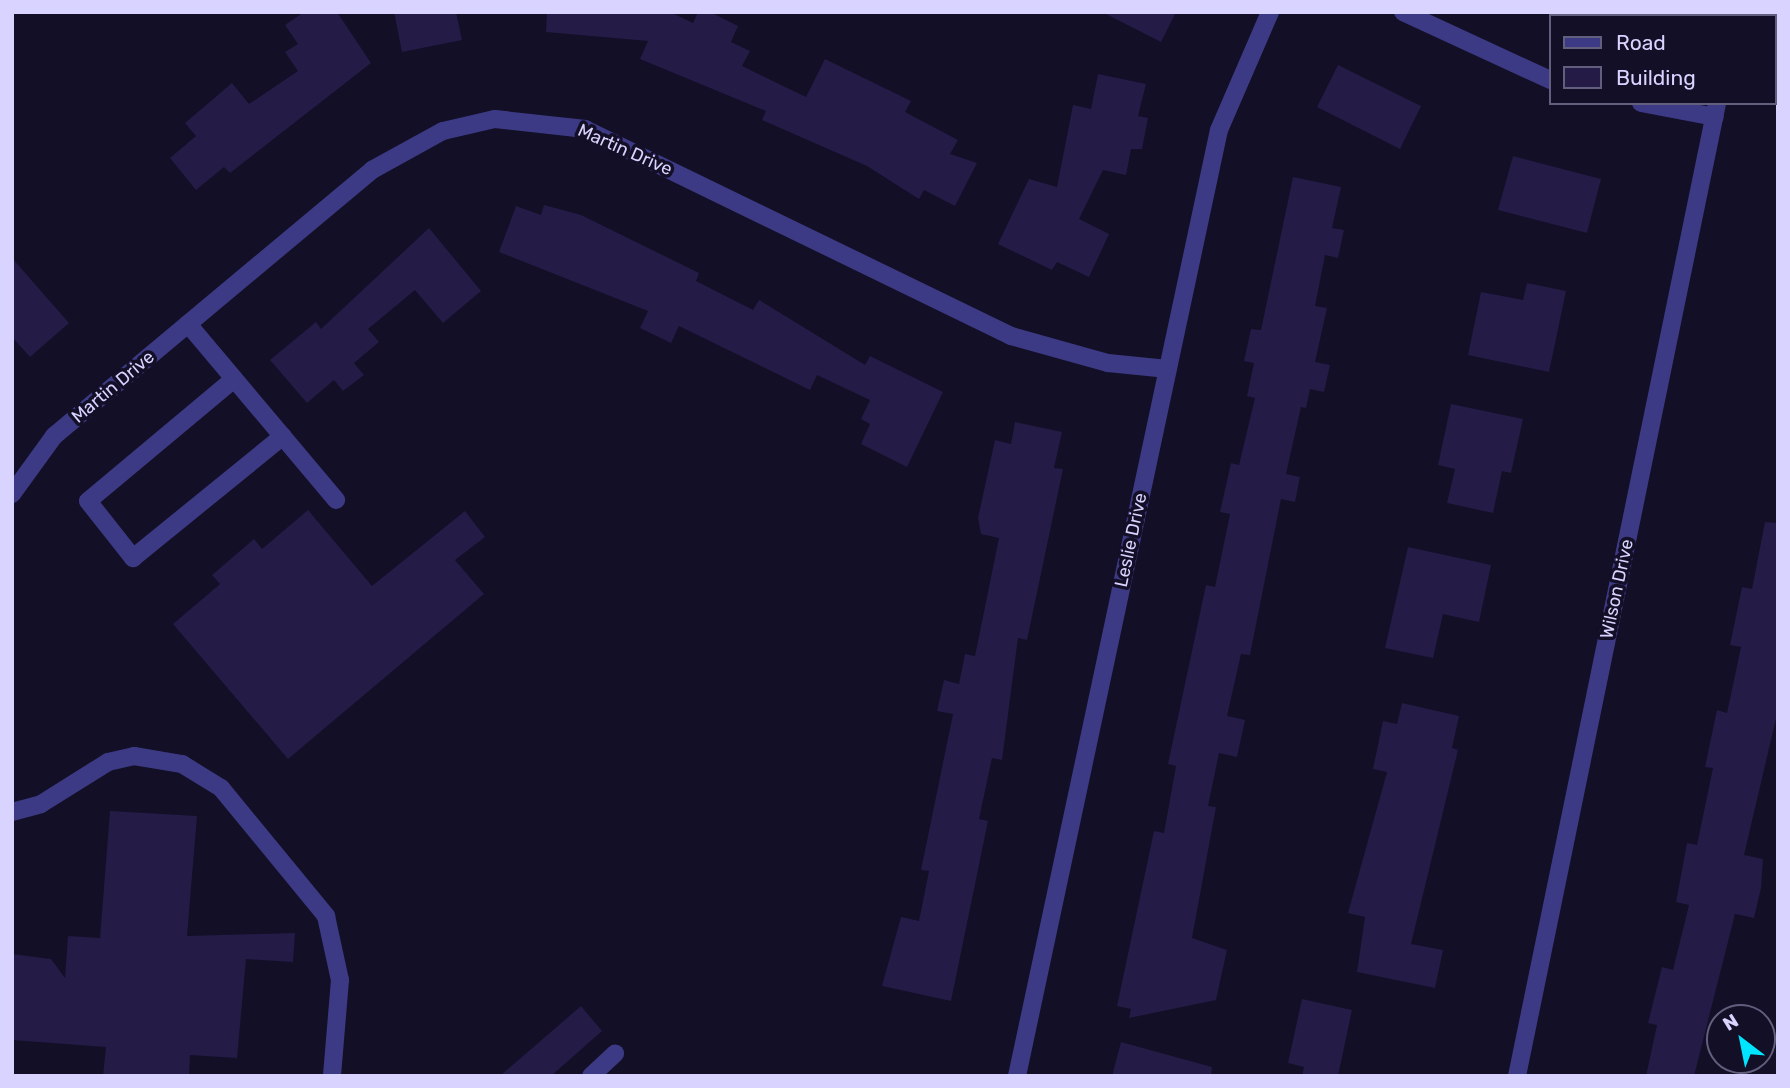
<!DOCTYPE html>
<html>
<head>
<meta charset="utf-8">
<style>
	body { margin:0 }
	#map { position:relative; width:1790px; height:1088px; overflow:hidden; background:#130f26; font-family:Rubik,sans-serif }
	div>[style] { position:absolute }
	.building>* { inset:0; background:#241b47 }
	.lane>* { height:18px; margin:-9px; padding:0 9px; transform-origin:9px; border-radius:9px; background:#3d3a85 }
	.street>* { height:18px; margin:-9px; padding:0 9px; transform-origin:9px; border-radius:9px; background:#3d3a85 }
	span { translate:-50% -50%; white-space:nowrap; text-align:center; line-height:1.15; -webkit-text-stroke:7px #130f26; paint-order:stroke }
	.street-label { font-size:18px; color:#d9d4ff }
	.frame { position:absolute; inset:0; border:14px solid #d9d4ff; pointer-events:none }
	.legend { position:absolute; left:1549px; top:14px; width:228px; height:91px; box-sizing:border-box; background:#130f26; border:2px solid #625e7d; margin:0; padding:9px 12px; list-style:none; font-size:21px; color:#d9d4ff }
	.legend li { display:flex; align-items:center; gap:14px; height:35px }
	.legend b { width:35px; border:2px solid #625e7d }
	.north { position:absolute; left:1706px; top:1004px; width:70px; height:70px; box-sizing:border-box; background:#130f26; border:2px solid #625e7d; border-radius:50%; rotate:328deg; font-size:19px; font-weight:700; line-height:28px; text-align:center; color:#d9d4ff }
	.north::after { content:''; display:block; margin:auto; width:24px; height:32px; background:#00e5ff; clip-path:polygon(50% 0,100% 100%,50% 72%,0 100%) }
</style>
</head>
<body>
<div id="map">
	<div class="building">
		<i style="clip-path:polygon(304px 12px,337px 12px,371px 63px,230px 173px,224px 167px,196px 190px,170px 158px,196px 136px,185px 123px,232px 83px,249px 104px,298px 71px,285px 52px,298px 44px,285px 25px)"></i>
		<i style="clip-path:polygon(394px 12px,456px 12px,462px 40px,402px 52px)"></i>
		<i style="clip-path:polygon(547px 12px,670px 12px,693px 23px,698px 12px,710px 12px,738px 26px,731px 42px,750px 51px,742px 66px,806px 97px,825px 59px,911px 101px,905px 112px,958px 140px,950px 154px,977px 163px,955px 206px,924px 190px,919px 199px,867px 166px,762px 120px,766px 111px,640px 59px,648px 41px,546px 32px)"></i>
		<i style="clip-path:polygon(1102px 12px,1176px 12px,1161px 42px)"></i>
		<i style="clip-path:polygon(1338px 65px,1421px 106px,1400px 149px,1317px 107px)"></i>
		<i style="clip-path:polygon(1098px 74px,1146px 84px,1138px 116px,1148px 118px,1142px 149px,1131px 149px,1126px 175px,1103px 170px,1079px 219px,1109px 234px,1089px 277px,1057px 262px,1052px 270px,998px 244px,1029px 179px,1057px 187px,1073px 105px,1091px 109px)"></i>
		<i style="clip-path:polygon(1513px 156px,1601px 179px,1587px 233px,1498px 210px)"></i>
		<i style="clip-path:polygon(1293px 177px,1341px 187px,1332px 228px,1344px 230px,1338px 258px,1325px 255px,1315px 306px,1327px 308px,1315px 362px,1330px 365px,1324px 392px,1310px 389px,1306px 408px,1301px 407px,1286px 474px,1300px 477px,1295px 502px,1281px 499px,1250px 655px,1241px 654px,1227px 716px,1245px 720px,1237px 757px,1219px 753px,1208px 806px,1216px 807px,1192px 938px,1227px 950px,1216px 1000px,1129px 1018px,1131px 1009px,1117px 1006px,1154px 831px,1164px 833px,1176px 766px,1168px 764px,1206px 585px,1215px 587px,1230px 514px,1220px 512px,1231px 463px,1239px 465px,1255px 398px,1247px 396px,1254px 363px,1244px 361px,1251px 329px,1261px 330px)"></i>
		<i style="clip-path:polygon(544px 205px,581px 215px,699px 273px,696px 281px,753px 310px,759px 300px,865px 365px,870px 356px,943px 392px,907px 467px,861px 444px,870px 424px,861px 419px,870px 400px,817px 375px,810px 390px,679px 326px,671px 343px,640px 328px,648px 311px,499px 252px,516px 206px,541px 215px)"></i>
		<i style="clip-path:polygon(429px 228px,481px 291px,443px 323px,415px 290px,368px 329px,379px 342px,354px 363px,364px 375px,343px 391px,334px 380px,307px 403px,270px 360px,316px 322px,321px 329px)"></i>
		<i style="clip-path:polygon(12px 258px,69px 323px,30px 357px,12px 337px)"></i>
		<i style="clip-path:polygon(1527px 283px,1566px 291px,1549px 372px,1468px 355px,1481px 292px,1523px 300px)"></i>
		<i style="clip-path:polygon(1451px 404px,1523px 419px,1511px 473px,1502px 471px,1493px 513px,1447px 503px,1455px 469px,1438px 465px)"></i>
		<i style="clip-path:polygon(1015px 422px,1062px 432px,1054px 468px,1063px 469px,1027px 640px,1018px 638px,1002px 760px,992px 758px,979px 819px,988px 821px,951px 1001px,882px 986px,901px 917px,919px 921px,929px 871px,921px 870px,953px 714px,937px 711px,944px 680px,959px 684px,965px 654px,975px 656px,999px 538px,981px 534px,978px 518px,995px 440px,1011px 444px)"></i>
		<i style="clip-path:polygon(308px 510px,372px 586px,465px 511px,485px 537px,455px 560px,484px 594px,288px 759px,173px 624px,220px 584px,212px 575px,254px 539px,262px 549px)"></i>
		<i style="clip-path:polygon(1765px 522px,1778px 523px,1778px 710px,1744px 855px,1763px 859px,1761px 888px,1754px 918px,1735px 914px,1694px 1076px,1646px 1076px,1657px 1025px,1648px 1023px,1662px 967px,1673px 970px,1689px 905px,1676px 902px,1687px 843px,1697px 845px,1713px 768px,1705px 767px,1717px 710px,1727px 713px,1741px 647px,1730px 645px,1742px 587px,1752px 589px)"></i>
		<i style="clip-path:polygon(1408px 547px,1491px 565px,1479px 622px,1443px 614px,1433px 658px,1385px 648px)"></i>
		<i style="clip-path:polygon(1402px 703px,1459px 716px,1452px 748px,1458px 750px,1411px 944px,1443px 950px,1435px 988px,1357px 972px,1365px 917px,1348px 913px,1387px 772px,1373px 769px,1383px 721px,1397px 724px)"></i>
		<i style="clip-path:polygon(110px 811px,197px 816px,187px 936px,295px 933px,293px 962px,246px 959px,237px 1058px,190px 1055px,189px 1076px,103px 1076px,106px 1047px,12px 1040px,12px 954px,51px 959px,65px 978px,68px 936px,100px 938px)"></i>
		<i style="clip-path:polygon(1302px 999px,1352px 1010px,1338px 1076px,1302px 1076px,1304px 1067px,1288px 1063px)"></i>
		<i style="clip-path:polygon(581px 1006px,602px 1031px,551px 1076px,500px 1076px)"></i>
		<i style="clip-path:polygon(1121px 1042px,1212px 1067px,1211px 1076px,1112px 1076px)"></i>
	</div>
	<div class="lane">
		<i style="left:188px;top:324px;width:230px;rotate:49.9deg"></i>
		<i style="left:234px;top:379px;width:190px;rotate:140.1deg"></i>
		<i style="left:88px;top:501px;width:73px;rotate:51.7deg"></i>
		<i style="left:133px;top:558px;width:193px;rotate:-39.1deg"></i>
		<i style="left:12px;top:812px;width:30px;rotate:-15deg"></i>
		<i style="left:41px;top:804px;width:79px;rotate:-32.1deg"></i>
		<i style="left:108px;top:762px;width:27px;rotate:-13deg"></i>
		<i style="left:134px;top:756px;width:49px;rotate:9.5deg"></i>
		<i style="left:182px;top:764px;width:46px;rotate:31.6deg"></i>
		<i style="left:221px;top:788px;width:166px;rotate:50.6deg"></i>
		<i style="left:326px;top:916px;width:66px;rotate:77.7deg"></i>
		<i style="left:340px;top:980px;width:96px;rotate:94.8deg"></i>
		<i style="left:591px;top:1076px;width:33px;rotate:-43deg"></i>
	</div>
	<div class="street">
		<i style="left:1403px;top:12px;width:162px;rotate:24.8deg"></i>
		<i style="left:1735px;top:16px;width:4px;rotate:-76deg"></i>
		<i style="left:1641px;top:103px;width:75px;rotate:10.7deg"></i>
		<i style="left:12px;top:494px;width:72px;rotate:-54.1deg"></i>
		<i style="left:54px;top:436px;width:415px;rotate:-39.9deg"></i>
		<i style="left:372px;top:170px;width:81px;rotate:-28.8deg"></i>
		<i style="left:443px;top:131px;width:53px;rotate:-13deg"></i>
		<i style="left:495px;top:119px;width:91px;rotate:6.3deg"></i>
		<i style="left:585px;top:129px;width:474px;rotate:25.9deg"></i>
		<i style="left:1011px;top:336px;width:101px;rotate:15.6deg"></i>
		<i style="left:1108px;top:363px;width:60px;rotate:5.7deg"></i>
		<i style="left:1017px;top:1076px;width:967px;rotate:-77.95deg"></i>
		<i style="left:1219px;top:130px;width:129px;rotate:-66.6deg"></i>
		<i style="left:1517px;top:1076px;width:993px;rotate:-78.38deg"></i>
	</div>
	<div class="street-label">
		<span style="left:625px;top:150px;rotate:24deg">Martin Drive</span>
		<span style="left:113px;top:387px;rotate:-40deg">Martin Drive</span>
		<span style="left:1131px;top:540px;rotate:-78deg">Leslie Drive</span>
		<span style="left:1617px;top:589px;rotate:-78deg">Wilson Drive</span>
	</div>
	<div class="frame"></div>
	<ul class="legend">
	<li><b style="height:9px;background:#3d3a85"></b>Road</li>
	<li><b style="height:19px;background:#241b47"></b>Building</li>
	</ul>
	<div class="north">N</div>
</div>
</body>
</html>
